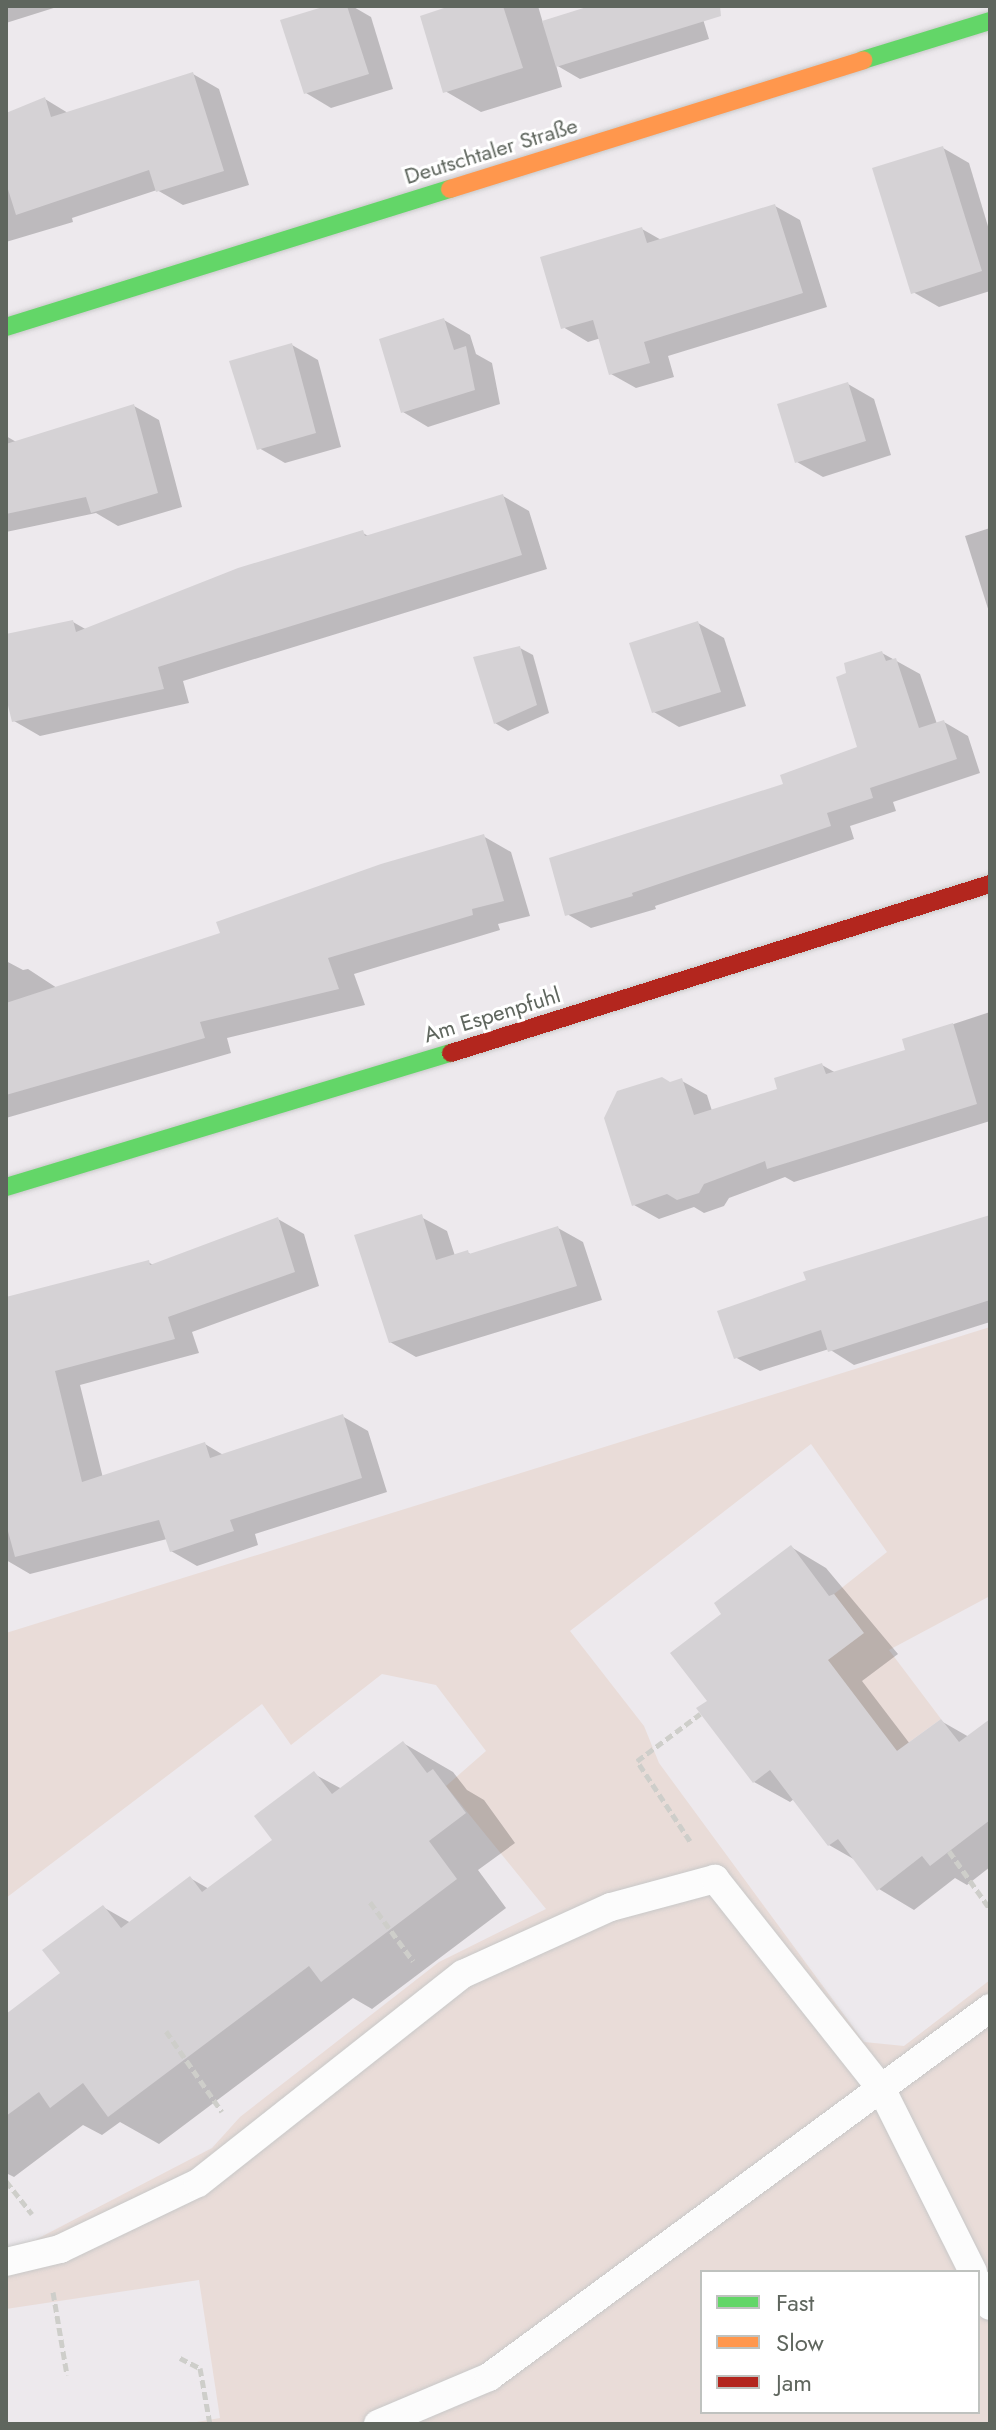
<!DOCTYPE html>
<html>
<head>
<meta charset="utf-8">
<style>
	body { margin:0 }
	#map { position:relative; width:996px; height:2430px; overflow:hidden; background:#ede9ed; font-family:Jost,sans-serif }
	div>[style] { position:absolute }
	.green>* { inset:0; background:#e9dcd8 }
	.shadow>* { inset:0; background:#0003 }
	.building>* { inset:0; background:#d5d2d5 }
	.path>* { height:5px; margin-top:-2.5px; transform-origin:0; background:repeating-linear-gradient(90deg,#cececa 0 8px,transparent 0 12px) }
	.roads { filter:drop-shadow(0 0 2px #c8c8c8) drop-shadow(0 0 2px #c8c8c8) }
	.lane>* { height:28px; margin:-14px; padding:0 14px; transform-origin:14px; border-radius:14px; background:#fcfcfc }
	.fast>* { height:18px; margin:-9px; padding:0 9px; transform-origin:9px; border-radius:9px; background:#63d668 }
	.slow>* { height:18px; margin:-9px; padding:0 9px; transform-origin:9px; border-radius:9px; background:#ff974d }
	.jam>* { height:18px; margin:-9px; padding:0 9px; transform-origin:9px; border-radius:9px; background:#b3261e }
	span { translate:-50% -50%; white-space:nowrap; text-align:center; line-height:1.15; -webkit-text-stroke:6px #fff; paint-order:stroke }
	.street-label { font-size:22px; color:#5f665e }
	.frame { position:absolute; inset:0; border:8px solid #5f665e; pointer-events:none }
	.legend { position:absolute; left:700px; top:2270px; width:280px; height:144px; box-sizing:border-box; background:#fff; border:2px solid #bfc2bf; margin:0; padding:10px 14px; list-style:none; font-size:24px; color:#5f665e }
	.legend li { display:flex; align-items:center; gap:16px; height:40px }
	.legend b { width:40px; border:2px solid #bfc2bf }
</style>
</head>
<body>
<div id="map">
	<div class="green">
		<i style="clip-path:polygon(evenodd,990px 1327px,990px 1596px,889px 1650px,941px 1719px,897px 1751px,810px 1673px,863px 1633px,834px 1594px,887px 1552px,811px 1444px,570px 1631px,644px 1726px,659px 1763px,864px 2042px,904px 2046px,990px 1980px,990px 2424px,185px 2424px,220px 2418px,199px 2280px,6px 2309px,6px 2248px,35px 2240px,212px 2148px,240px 2117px,439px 1962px,546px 1909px,446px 1786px,486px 1751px,436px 1685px,382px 1674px,291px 1745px,262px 1704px,6px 1898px,6px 1633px,990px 1327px,702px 2272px,978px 2272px,978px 2412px,702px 2412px,702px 2272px)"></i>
	</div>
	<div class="shadow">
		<i style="clip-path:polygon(6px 6px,60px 6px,6px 23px)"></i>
		<i style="clip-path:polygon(332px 6px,352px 6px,371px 17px,393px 89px,331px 108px,306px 93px)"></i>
		<i style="clip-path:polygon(456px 6px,538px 6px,543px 23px,597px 6px,699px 6px,709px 39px,580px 79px,556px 65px,562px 87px,481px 112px,445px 91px)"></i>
		<i style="clip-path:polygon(193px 74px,219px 89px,249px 185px,183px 205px,157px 190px,72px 218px,73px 222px,6px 242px,6px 115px,45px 99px,68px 113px)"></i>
		<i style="clip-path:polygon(943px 148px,969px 163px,990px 233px,990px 291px,939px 307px,913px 292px)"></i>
		<i style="clip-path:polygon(775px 206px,800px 220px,827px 307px,668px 356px,674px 377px,636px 388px,611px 374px,601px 338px,588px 342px,563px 327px,642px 229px,663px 241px)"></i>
		<i style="clip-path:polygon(444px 320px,470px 335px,476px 354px,492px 363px,500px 404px,428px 427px,403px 412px)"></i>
		<i style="clip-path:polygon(292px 345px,318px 360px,341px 447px,285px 463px,259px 448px)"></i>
		<i style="clip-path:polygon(848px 384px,874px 399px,891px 455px,823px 477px,797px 462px)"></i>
		<i style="clip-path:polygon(134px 406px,159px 420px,182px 507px,118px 526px,96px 513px,6px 532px,6px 436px,18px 443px)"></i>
		<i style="clip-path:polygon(503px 496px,529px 511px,547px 569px,183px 681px,189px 703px,40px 736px,14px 721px,6px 689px,6px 637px,73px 622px,87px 630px,363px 533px,370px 537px)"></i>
		<i style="clip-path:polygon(990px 528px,990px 615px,965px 536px)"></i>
		<i style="clip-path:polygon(698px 623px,724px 638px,746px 706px,679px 727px,654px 712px)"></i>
		<i style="clip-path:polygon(520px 648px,533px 655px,549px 713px,508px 731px,495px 723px)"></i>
		<i style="clip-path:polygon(882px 653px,920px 674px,937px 724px,944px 722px,968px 736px,980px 773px,893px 802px,896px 811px,850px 826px,854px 839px,655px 906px,656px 909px,591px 928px,567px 914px,785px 786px,859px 749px)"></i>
		<i style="clip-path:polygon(483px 836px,511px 852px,530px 916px,498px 924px,500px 930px,354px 974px,365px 1005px,227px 1038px,231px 1053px,6px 1118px,6px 961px,23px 970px,28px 969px,57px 988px,222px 935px)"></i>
		<i style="clip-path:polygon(990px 1012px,990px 1121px,794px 1182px,785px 1177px,729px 1198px,724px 1206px,704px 1213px,694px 1207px,659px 1219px,634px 1205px,670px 1084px,682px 1081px,707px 1095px,712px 1111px,779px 1090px,822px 1065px,836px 1073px,907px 1051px,905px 1040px)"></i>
		<i style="clip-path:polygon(421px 1217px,447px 1231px,455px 1256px,467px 1252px,472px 1255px,558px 1228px,583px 1242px,602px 1300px,416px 1357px,390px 1342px)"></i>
		<i style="clip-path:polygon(278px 1219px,304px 1234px,319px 1286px,192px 1332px,199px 1353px,80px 1385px,103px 1478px,205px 1444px,225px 1456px,342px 1416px,368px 1431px,387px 1492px,255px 1534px,258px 1545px,197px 1566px,171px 1551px,167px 1539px,30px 1574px,6px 1560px,6px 1298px,148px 1262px,155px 1266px)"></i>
		<i style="clip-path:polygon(990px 1219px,990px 1322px,854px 1365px,829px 1349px,760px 1371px,735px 1357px)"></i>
		<i style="clip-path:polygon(791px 1547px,826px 1568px,898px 1654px,862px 1681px,910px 1744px,941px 1721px,969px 1737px,990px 1721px,990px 1867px,967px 1885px,955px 1878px,914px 1910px,879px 1889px,857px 1861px,829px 1845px,794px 1799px,790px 1802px,754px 1782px,709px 1702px,724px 1614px)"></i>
		<i style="clip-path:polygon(403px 1743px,453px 1772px,467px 1790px,484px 1800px,515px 1843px,478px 1870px,506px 1908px,372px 2009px,353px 1998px,159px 2144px,120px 2122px,102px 2135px,83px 2125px,14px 2177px,6px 2173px,6px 2017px,63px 1974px,103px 1907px,131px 1923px,190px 1878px,209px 1889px,275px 1840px,314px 1774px,342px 1789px)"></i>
	</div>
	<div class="building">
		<i style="clip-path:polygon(326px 6px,347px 6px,369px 74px,304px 94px,280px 20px)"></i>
		<i style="clip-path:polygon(450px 6px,503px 6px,523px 68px,443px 93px,420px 16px)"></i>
		<i style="clip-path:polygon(590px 6px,720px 6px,721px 16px,556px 67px,542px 21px)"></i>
		<i style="clip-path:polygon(193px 72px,224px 171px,156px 192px,149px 170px,16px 215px,6px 183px,6px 113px,45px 97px,51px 117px)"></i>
		<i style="clip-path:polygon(943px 146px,982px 271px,911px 294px,872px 168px)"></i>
		<i style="clip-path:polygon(775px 204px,803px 293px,644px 342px,650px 363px,609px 375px,593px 320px,561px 329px,540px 257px,642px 227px,647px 243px)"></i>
		<i style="clip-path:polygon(444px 318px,454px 350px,466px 346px,475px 390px,401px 413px,379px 339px)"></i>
		<i style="clip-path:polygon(292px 343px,316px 433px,257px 450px,229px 361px)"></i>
		<i style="clip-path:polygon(848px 382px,866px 441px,795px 463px,777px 404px)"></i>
		<i style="clip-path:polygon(134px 404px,158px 493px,91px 513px,86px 497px,6px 514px,6px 444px)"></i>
		<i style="clip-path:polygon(503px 494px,522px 555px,158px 667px,164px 689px,12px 722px,6px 697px,6px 634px,73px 620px,76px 632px,238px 568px,363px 530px,365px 536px)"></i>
		<i style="clip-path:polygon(698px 621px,721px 692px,652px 713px,629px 643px)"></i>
		<i style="clip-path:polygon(520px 646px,537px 705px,494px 724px,473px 657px)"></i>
		<i style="clip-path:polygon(882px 651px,886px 661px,896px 658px,919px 728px,944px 720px,957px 759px,870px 788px,873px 798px,827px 813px,831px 826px,632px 893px,633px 896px,565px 916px,549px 858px,783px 784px,780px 775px,857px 747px,836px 677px,846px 673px,844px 663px)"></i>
		<i style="clip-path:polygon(484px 834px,504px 901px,472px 909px,473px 915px,328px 958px,339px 989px,200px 1022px,205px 1038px,6px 1095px,6px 1003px,220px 933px,216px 922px,381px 864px)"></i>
		<i style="clip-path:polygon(953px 1023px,977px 1104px,767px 1169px,765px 1161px,704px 1184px,699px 1193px,677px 1200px,667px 1194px,632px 1206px,604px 1118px,617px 1091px,662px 1077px,670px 1082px,682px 1078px,694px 1115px,777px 1089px,774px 1078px,822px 1063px,826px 1074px,905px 1050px,902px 1039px)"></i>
		<i style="clip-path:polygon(422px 1214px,436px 1260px,468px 1250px,469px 1254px,558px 1226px,577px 1286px,389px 1343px,354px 1235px)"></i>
		<i style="clip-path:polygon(990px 1215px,990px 1300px,828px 1352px,821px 1330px,734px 1359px,717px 1311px,806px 1280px,803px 1272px)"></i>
		<i style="clip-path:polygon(278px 1217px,295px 1272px,168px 1317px,175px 1339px,55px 1371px,82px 1482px,205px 1442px,210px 1458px,343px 1414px,362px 1478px,230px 1520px,234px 1531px,170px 1552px,159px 1520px,15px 1557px,6px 1524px,6px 1297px,149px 1260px,150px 1265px)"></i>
		<i style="clip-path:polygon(791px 1545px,829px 1596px,834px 1594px,864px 1633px,828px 1660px,897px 1751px,941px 1719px,959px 1742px,990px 1719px,990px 1820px,930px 1866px,922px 1856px,877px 1891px,838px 1839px,828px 1846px,770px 1770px,753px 1783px,696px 1708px,707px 1701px,670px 1653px,721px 1614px,714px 1603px)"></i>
		<i style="clip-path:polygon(403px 1741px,427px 1773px,433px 1769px,466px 1813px,429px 1841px,457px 1879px,321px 1982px,309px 1966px,108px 2117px,83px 2083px,50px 2108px,39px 2092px,6px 2116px,6px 2014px,60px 1973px,42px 1950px,103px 1905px,121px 1928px,190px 1876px,202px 1892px,272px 1840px,254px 1816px,314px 1771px,332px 1794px)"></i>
	</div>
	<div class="path">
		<i style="left:690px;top:1841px;width:96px;rotate:-123.5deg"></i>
		<i style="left:637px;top:1761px;width:79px;rotate:-36.7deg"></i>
		<i style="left:949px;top:1851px;width:71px;rotate:54.7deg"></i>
		<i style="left:370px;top:1902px;width:73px;rotate:53.9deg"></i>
		<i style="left:166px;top:2031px;width:98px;rotate:55.3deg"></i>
		<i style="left:6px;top:2181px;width:42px;rotate:51.8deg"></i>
		<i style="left:53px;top:2292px;width:84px;rotate:80.4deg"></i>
		<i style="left:180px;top:2358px;width:22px;rotate:27deg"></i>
		<i style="left:200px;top:2368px;width:57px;rotate:79.9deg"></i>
	</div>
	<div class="roads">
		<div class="lane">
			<i style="left:6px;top:2262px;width:56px;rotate:-13.5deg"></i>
			<i style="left:60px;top:2249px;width:153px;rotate:-25.6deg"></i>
			<i style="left:198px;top:2183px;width:337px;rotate:-38.3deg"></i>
			<i style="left:463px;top:1974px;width:162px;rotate:-24.4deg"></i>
			<i style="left:611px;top:1907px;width:108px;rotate:-15.1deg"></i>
			<i style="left:715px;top:1879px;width:269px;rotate:51.6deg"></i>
			<i style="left:882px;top:2090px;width:203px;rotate:63.4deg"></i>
			<i style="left:978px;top:2282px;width:27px;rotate:63deg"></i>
			<i style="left:378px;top:2424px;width:121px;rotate:-22.9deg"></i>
			<i style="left:489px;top:2377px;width:622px;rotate:-36.37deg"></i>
		</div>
		<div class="fast">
			<i style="left:863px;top:60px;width:133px;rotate:-17.1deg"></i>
			<i style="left:6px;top:327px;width:465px;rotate:-17.3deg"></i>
			<i style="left:6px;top:1187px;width:465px;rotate:-16.8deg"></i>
		</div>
		<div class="slow">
			<i style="left:450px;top:189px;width:433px;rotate:-17.3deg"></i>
		</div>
		<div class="jam">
			<i style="left:451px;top:1053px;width:565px;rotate:-17.41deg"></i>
		</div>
	</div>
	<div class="street-label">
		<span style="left:491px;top:151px;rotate:-17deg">Deutschtaler Straße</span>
		<span style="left:492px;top:1015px;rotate:-17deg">Am Espenpfuhl</span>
	</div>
	<div class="frame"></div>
	<ul class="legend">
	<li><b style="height:10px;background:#63d668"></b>Fast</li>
	<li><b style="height:10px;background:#ff974d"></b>Slow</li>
	<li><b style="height:10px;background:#b3261e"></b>Jam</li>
	</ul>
</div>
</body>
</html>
